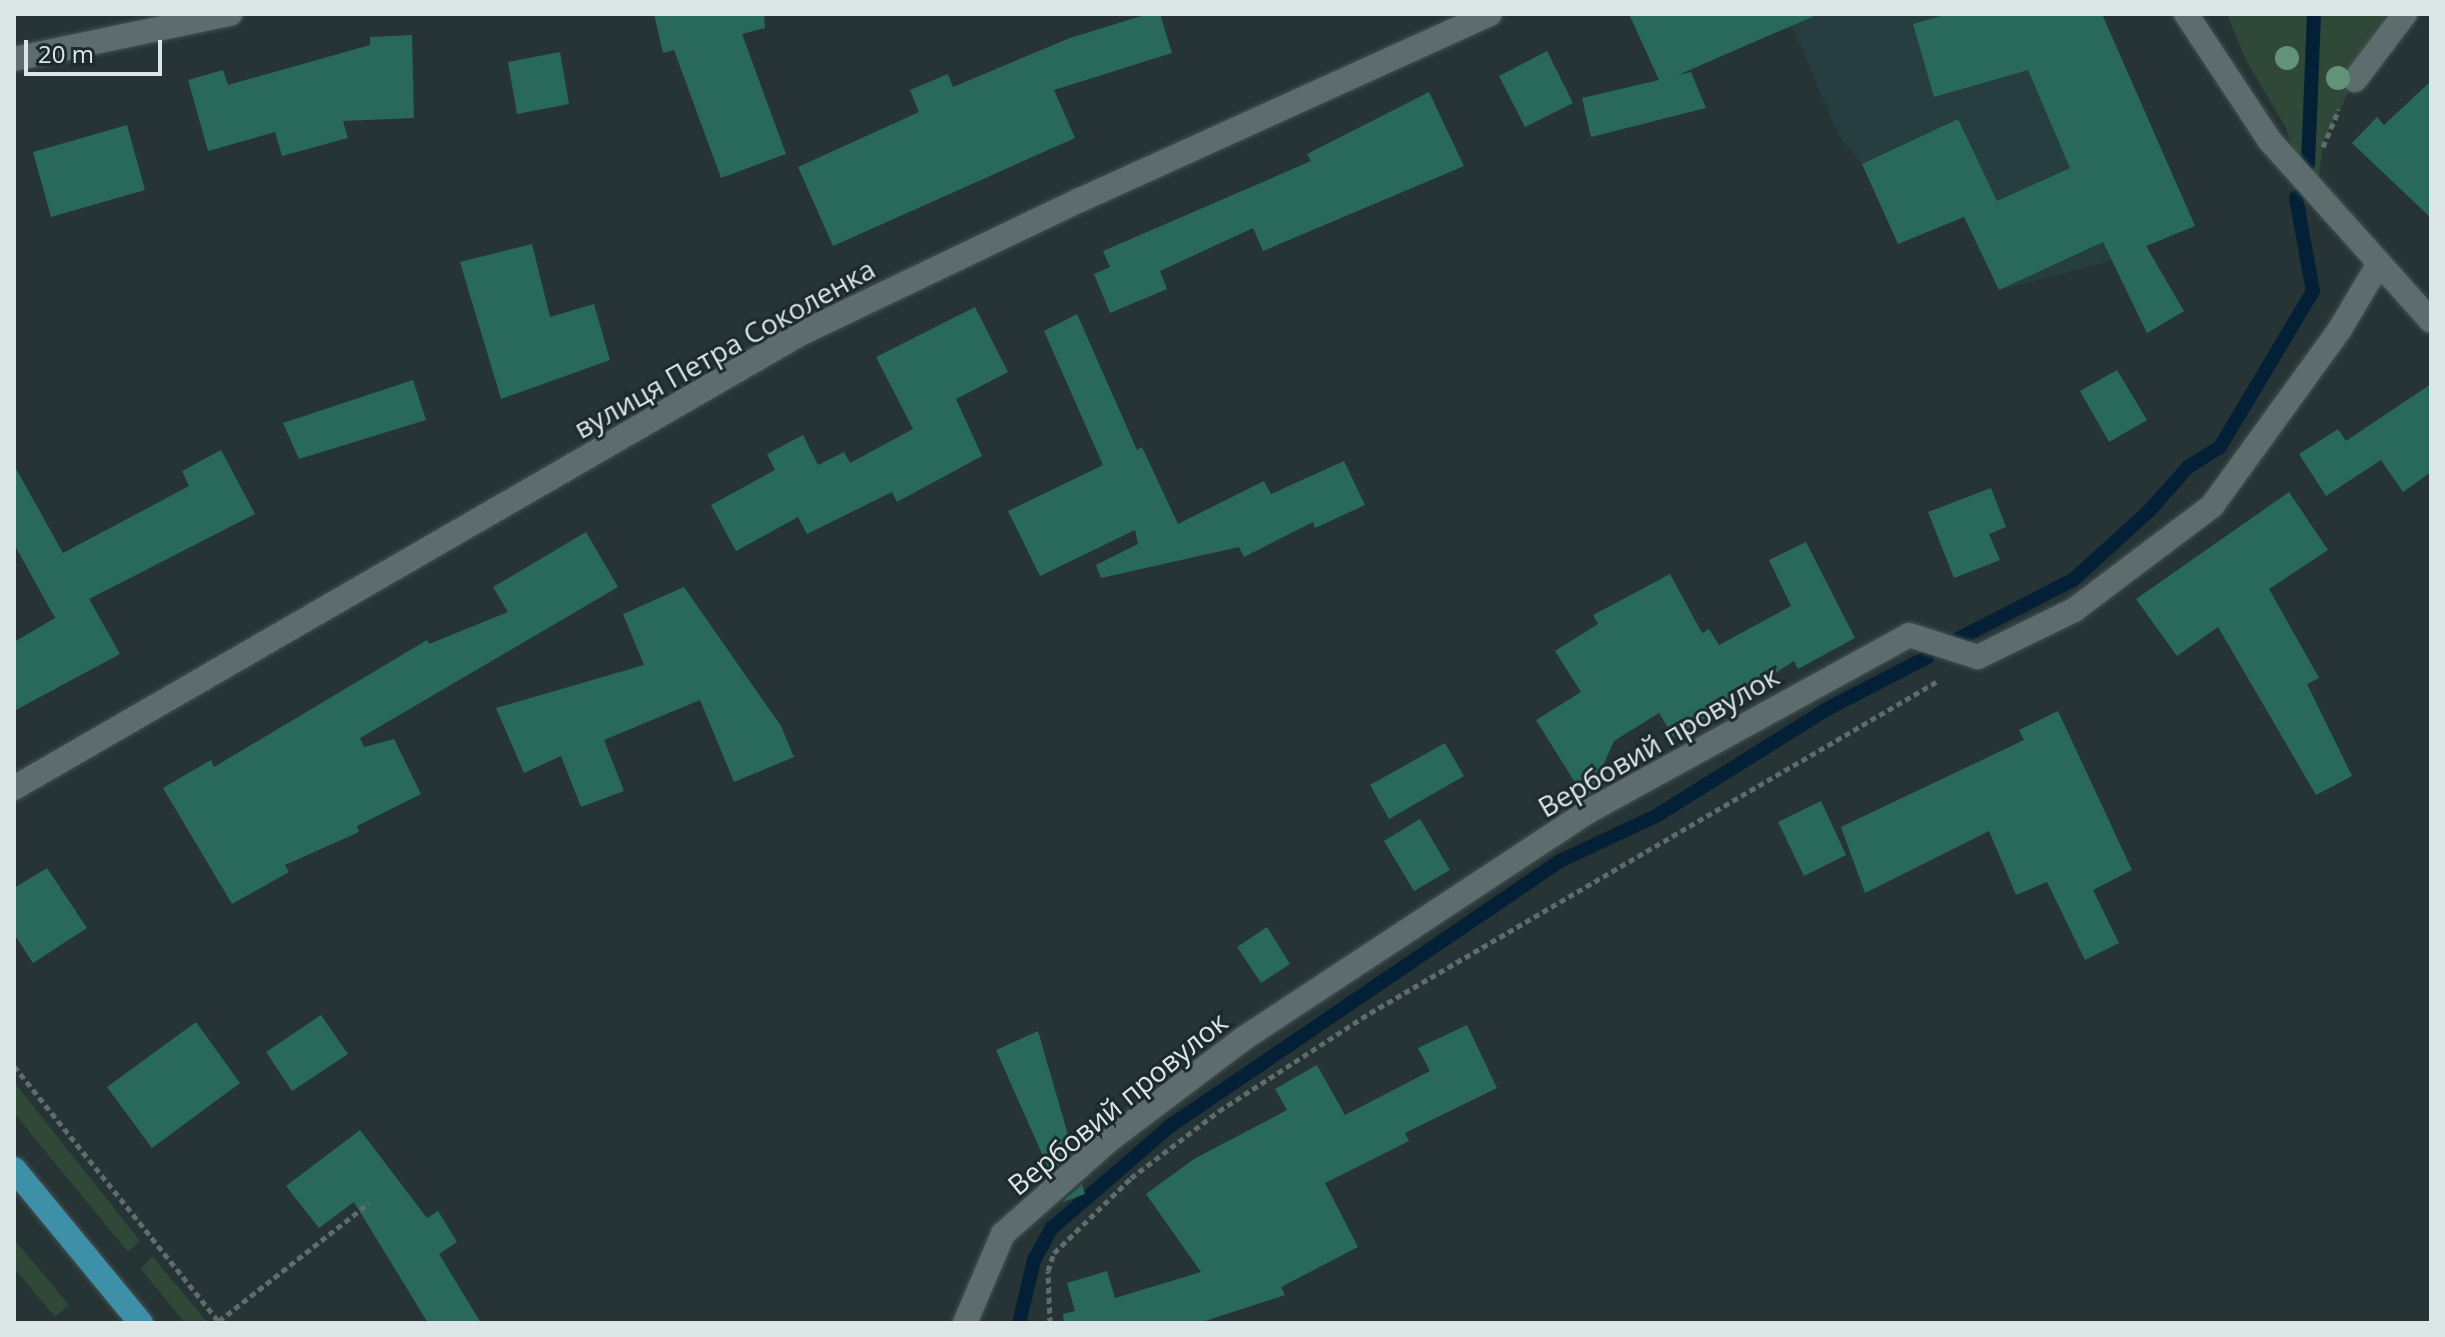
<!DOCTYPE html>
<html>
<head>
<meta charset="utf-8">
<style>
	body { margin:0 }
	#map { position:relative; width:2445px; height:1337px; overflow:hidden; background:#263435; font-family:"Open Sans",sans-serif }
	div>[style] { position:absolute }
	.built>* { inset:0; background:#263e3f }
	.green>* { inset:0; background:#2f4838 }
	.stream>* { height:14px; margin:-7px; padding:0 7px; transform-origin:7px; border-radius:7px; background:#032036 }
	.building>* { inset:0; background:#28695c }
	.path>* { height:5px; margin-top:-2.5px; transform-origin:0; background:repeating-linear-gradient(90deg,#5f6c6d 0 6px,transparent 0 10px) }
	.roads { filter:drop-shadow(0 0 2px #445152) drop-shadow(0 0 2px #445152) }
	.minor>* { height:24px; margin:-12px; padding:0 12px; transform-origin:12px; border-radius:12px; background:#5d6d6e }
	.primary>* { height:24px; margin:-12px; padding:0 12px; transform-origin:12px; border-radius:12px; background:#3d90a8 }
	.trees>* { width:24px; height:24px; margin:-12px; border-radius:50%; background:#629278 }
	span { translate:-50% -50%; white-space:nowrap; text-align:center; line-height:1.15; -webkit-text-stroke:6px #1c2a2b; paint-order:stroke }
	.street-label { font-size:28px; color:#dde6e7 }
	.frame { position:absolute; inset:0; border:16px solid #dde6e7; pointer-events:none }
	.scale { position:absolute; left:24px; top:40px; width:138px; height:36px; box-sizing:border-box; border:4px solid #dde6e7; border-top:0; padding-left:10px; font-size:24px; line-height:28px; white-space:nowrap; color:#dde6e7; -webkit-text-stroke:6px #1c2a2b; paint-order:stroke }
</style>
</head>
<body>
<div id="map">
	<div class="built">
		<i style="clip-path:polygon(1787px 14px,2102px 14px,2195px 226px,2111px 261px,1999px 290px,1964px 217px,1898px 244px,1862px 164px,1838px 134px)"></i>
	</div>
	<div class="green">
		<i style="clip-path:polygon(2227px 14px,2389px 14px,2324px 140px,2317px 188px,2298px 167px,2286px 128px,2246px 60px)"></i>
		<i style="clip-path:polygon(14px 1082px,140px 1241px,128px 1252px,14px 1113px)"></i>
		<i style="clip-path:polygon(14px 1239px,69px 1305px,55px 1317px,14px 1268px)"></i>
		<i style="clip-path:polygon(153px 1256px,153px 1257px,208px 1323px,185px 1323px,141px 1269px)"></i>
	</div>
	<div class="stream">
		<i style="left:2308px;top:164px;width:150px;rotate:-87.7deg"></i>
		<i style="left:1958px;top:639px;width:131px;rotate:-27.3deg"></i>
		<i style="left:2074px;top:579px;width:101px;rotate:-42.2deg"></i>
		<i style="left:2149px;top:511px;width:59px;rotate:-48.4deg"></i>
		<i style="left:2188px;top:467px;width:38px;rotate:-32deg"></i>
		<i style="left:2220px;top:447px;width:182px;rotate:-59.2deg"></i>
		<i style="left:2313px;top:291px;width:95px;rotate:-100.4deg"></i>
		<i style="left:1019px;top:1323px;width:65px;rotate:-76.6deg"></i>
		<i style="left:1034px;top:1260px;width:37px;rotate:-61deg"></i>
		<i style="left:1052px;top:1228px;width:156px;rotate:-40.8deg"></i>
		<i style="left:1170px;top:1126px;width:472px;rotate:-34.2deg"></i>
		<i style="left:1560px;top:861px;width:106px;rotate:-25.1deg"></i>
		<i style="left:1656px;top:816px;width:204px;rotate:-32deg"></i>
		<i style="left:1829px;top:708px;width:111px;rotate:-27.3deg"></i>
	</div>
	<div class="building">
		<i style="clip-path:polygon(654px 14px,764px 14px,765px 28px,742px 34px,786px 154px,721px 178px,674px 50px,663px 53px)"></i>
		<i style="clip-path:polygon(1148px 14px,1160px 14px,1172px 53px,1054px 90px,1075px 138px,833px 246px,798px 167px,919px 112px,910px 90px,948px 74px,953px 87px,1070px 38px)"></i>
		<i style="clip-path:polygon(1629px 14px,1819px 14px,1678px 75px,1691px 72px,1706px 108px,1591px 137px,1582px 98px,1659px 80px)"></i>
		<i style="clip-path:polygon(1948px 14px,2102px 14px,2195px 226px,2146px 246px,2184px 311px,2147px 333px,2103px 242px,1999px 290px,1964px 217px,1898px 244px,1862px 164px,1958px 119px,1997px 201px,2070px 168px,2028px 70px,1934px 97px,1913px 24px)"></i>
		<i style="clip-path:polygon(412px 35px,414px 118px,343px 121px,348px 138px,282px 156px,275px 132px,208px 151px,188px 80px,223px 70px,228px 85px,370px 45px,370px 37px)"></i>
		<i style="clip-path:polygon(1547px 51px,1573px 103px,1525px 127px,1499px 76px)"></i>
		<i style="clip-path:polygon(560px 52px,569px 104px,517px 114px,508px 62px)"></i>
		<i style="clip-path:polygon(2431px 81px,2431px 218px,2352px 143px,2377px 117px,2384px 125px)"></i>
		<i style="clip-path:polygon(1429px 92px,1464px 166px,1263px 251px,1253px 228px,1160px 271px,1167px 289px,1110px 313px,1094px 274px,1110px 267px,1103px 251px,1311px 161px,1307px 154px)"></i>
		<i style="clip-path:polygon(127px 125px,145px 190px,51px 217px,33px 152px)"></i>
		<i style="clip-path:polygon(532px 244px,550px 317px,594px 304px,610px 360px,501px 399px,460px 262px)"></i>
		<i style="clip-path:polygon(975px 307px,1008px 372px,956px 399px,982px 456px,897px 502px,892px 492px,807px 534px,798px 517px,736px 551px,711px 505px,775px 470px,767px 454px,803px 435px,818px 465px,844px 452px,850px 463px,913px 429px,876px 357px)"></i>
		<i style="clip-path:polygon(1077px 314px,1137px 450px,1142px 447px,1178px 524px,1264px 481px,1271px 494px,1344px 461px,1365px 505px,1315px 528px,1313px 522px,1244px 557px,1239px 547px,1101px 578px,1096px 565px,1138px 544px,1135px 530px,1040px 576px,1008px 511px,1103px 465px,1044px 331px)"></i>
		<i style="clip-path:polygon(2117px 370px,2147px 420px,2109px 442px,2080px 391px)"></i>
		<i style="clip-path:polygon(413px 380px,426px 420px,299px 459px,283px 423px)"></i>
		<i style="clip-path:polygon(2431px 384px,2431px 472px,2403px 492px,2381px 460px,2326px 496px,2299px 454px,2338px 429px,2346px 441px)"></i>
		<i style="clip-path:polygon(221px 450px,255px 514px,89px 599px,120px 654px,14px 711px,14px 642px,55px 618px,14px 544px,14px 465px,63px 553px,189px 486px,182px 471px)"></i>
		<i style="clip-path:polygon(1991px 488px,2006px 527px,1989px 534px,2000px 560px,1954px 578px,1928px 512px)"></i>
		<i style="clip-path:polygon(2289px 492px,2328px 550px,2269px 589px,2319px 678px,2307px 684px,2352px 776px,2316px 795px,2218px 627px,2177px 656px,2136px 599px)"></i>
		<i style="clip-path:polygon(586px 532px,618px 587px,360px 738px,364px 747px,394px 739px,421px 794px,357px 826px,359px 832px,285px 865px,289px 872px,232px 904px,163px 788px,211px 760px,214px 767px,427px 640px,429px 644px,508px 612px,493px 587px)"></i>
		<i style="clip-path:polygon(1806px 542px,1855px 638px,1798px 669px,1794px 661px,1674px 738px,1659px 713px,1614px 741px,1591px 793px,1584px 797px,1536px 720px,1581px 692px,1555px 651px,1598px 624px,1593px 615px,1670px 574px,1702px 633px,1709px 629px,1719px 645px,1791px 606px,1769px 560px)"></i>
		<i style="clip-path:polygon(684px 587px,781px 726px,794px 757px,734px 782px,700px 700px,604px 740px,624px 791px,581px 807px,561px 756px,524px 773px,496px 708px,644px 665px,623px 614px)"></i>
		<i style="clip-path:polygon(2058px 711px,2132px 870px,2093px 890px,2119px 943px,2085px 960px,2047px 882px,2016px 895px,1989px 831px,1865px 893px,1841px 827px,2024px 740px,2019px 730px)"></i>
		<i style="clip-path:polygon(1445px 743px,1464px 776px,1389px 819px,1370px 785px)"></i>
		<i style="clip-path:polygon(1821px 801px,1846px 855px,1804px 876px,1778px 822px)"></i>
		<i style="clip-path:polygon(1420px 819px,1450px 870px,1414px 891px,1384px 841px)"></i>
		<i style="clip-path:polygon(47px 868px,87px 928px,33px 963px,14px 934px,14px 888px)"></i>
		<i style="clip-path:polygon(1267px 927px,1290px 964px,1261px 983px,1237px 947px)"></i>
		<i style="clip-path:polygon(321px 1015px,348px 1054px,292px 1091px,266px 1052px)"></i>
		<i style="clip-path:polygon(196px 1022px,240px 1083px,152px 1148px,107px 1087px)"></i>
		<i style="clip-path:polygon(1467px 1025px,1497px 1088px,1405px 1133px,1409px 1141px,1325px 1183px,1358px 1247px,1281px 1287px,1285px 1295px,1199px 1323px,1064px 1323px,1063px 1314px,1075px 1311px,1067px 1283px,1107px 1271px,1115px 1298px,1201px 1272px,1146px 1194px,1194px 1159px,1287px 1110px,1275px 1089px,1317px 1065px,1345px 1115px,1430px 1071px,1418px 1048px)"></i>
		<i style="clip-path:polygon(1038px 1031px,1073px 1152px,1050px 1172px,996px 1050px)"></i>
		<i style="clip-path:polygon(360px 1130px,427px 1218px,438px 1211px,457px 1242px,439px 1254px,481px 1323px,428px 1323px,354px 1202px,319px 1228px,286px 1186px)"></i>
		<i style="clip-path:polygon(1082px 1184px,1085px 1194px,1063px 1202px,1063px 1201px)"></i>
	</div>
	<div class="path">
		<i style="left:2323px;top:147px;width:41px;rotate:-67.2deg"></i>
		<i style="left:14px;top:1066px;width:329px;rotate:51.3deg"></i>
		<i style="left:219px;top:1321px;width:191px;rotate:-38.2deg"></i>
		<i style="left:1050px;top:1323px;width:52px;rotate:-92.2deg"></i>
		<i style="left:1048px;top:1271px;width:19px;rotate:-72deg"></i>
		<i style="left:1054px;top:1253px;width:107px;rotate:-44.2deg"></i>
		<i style="left:1131px;top:1178px;width:111px;rotate:-37.3deg"></i>
		<i style="left:1219px;top:1111px;width:180px;rotate:-33deg"></i>
		<i style="left:1370px;top:1013px;width:656px;rotate:-30.32deg"></i>
	</div>
	<div class="roads">
		<div class="minor">
			<i style="left:2186px;top:14px;width:152px;rotate:56.5deg"></i>
			<i style="left:2270px;top:141px;width:241px;rotate:48.2deg"></i>
			<i style="left:14px;top:59px;width:221px;rotate:-11.8deg"></i>
			<i style="left:2355px;top:80px;width:83px;rotate:-52.9deg"></i>
			<i style="left:14px;top:788px;width:908px;rotate:-30.01deg"></i>
			<i style="left:800px;top:334px;width:310px;rotate:-25.6deg"></i>
			<i style="left:1080px;top:200px;width:450px;rotate:-24.4deg"></i>
			<i style="left:965px;top:1323px;width:97px;rotate:-66.9deg"></i>
			<i style="left:1003px;top:1234px;width:140px;rotate:-41.5deg"></i>
			<i style="left:1108px;top:1141px;width:169px;rotate:-37.1deg"></i>
			<i style="left:1243px;top:1039px;width:414px;rotate:-33.4deg"></i>
			<i style="left:1589px;top:811px;width:365px;rotate:-28.8deg"></i>
			<i style="left:1909px;top:635px;width:72px;rotate:17.7deg"></i>
			<i style="left:1978px;top:657px;width:107px;rotate:-26.1deg"></i>
			<i style="left:2074px;top:610px;width:173px;rotate:-37deg"></i>
			<i style="left:2212px;top:506px;width:218px;rotate:-54.1deg"></i>
			<i style="left:2340px;top:329px;width:74px;rotate:-59.3deg"></i>
		</div>
		<div class="primary">
			<i style="left:14px;top:1169px;width:200px;rotate:50.5deg"></i>
		</div>
	</div>
	<div class="trees">
		<i style="left:2287px;top:58px"></i>
		<i style="left:2338px;top:78px"></i>
	</div>
	<div class="street-label">
		<span style="left:724px;top:348px;rotate:-29deg">вулиця Петра Соколенка</span>
		<span style="left:1658px;top:741px;rotate:-30deg">Вербовий провулок</span>
		<span style="left:1117px;top:1103px;rotate:-39deg">Вербовий провулок</span>
	</div>
	<div class="frame"></div>
	<div class="scale">20 m</div>
</div>
</body>
</html>
